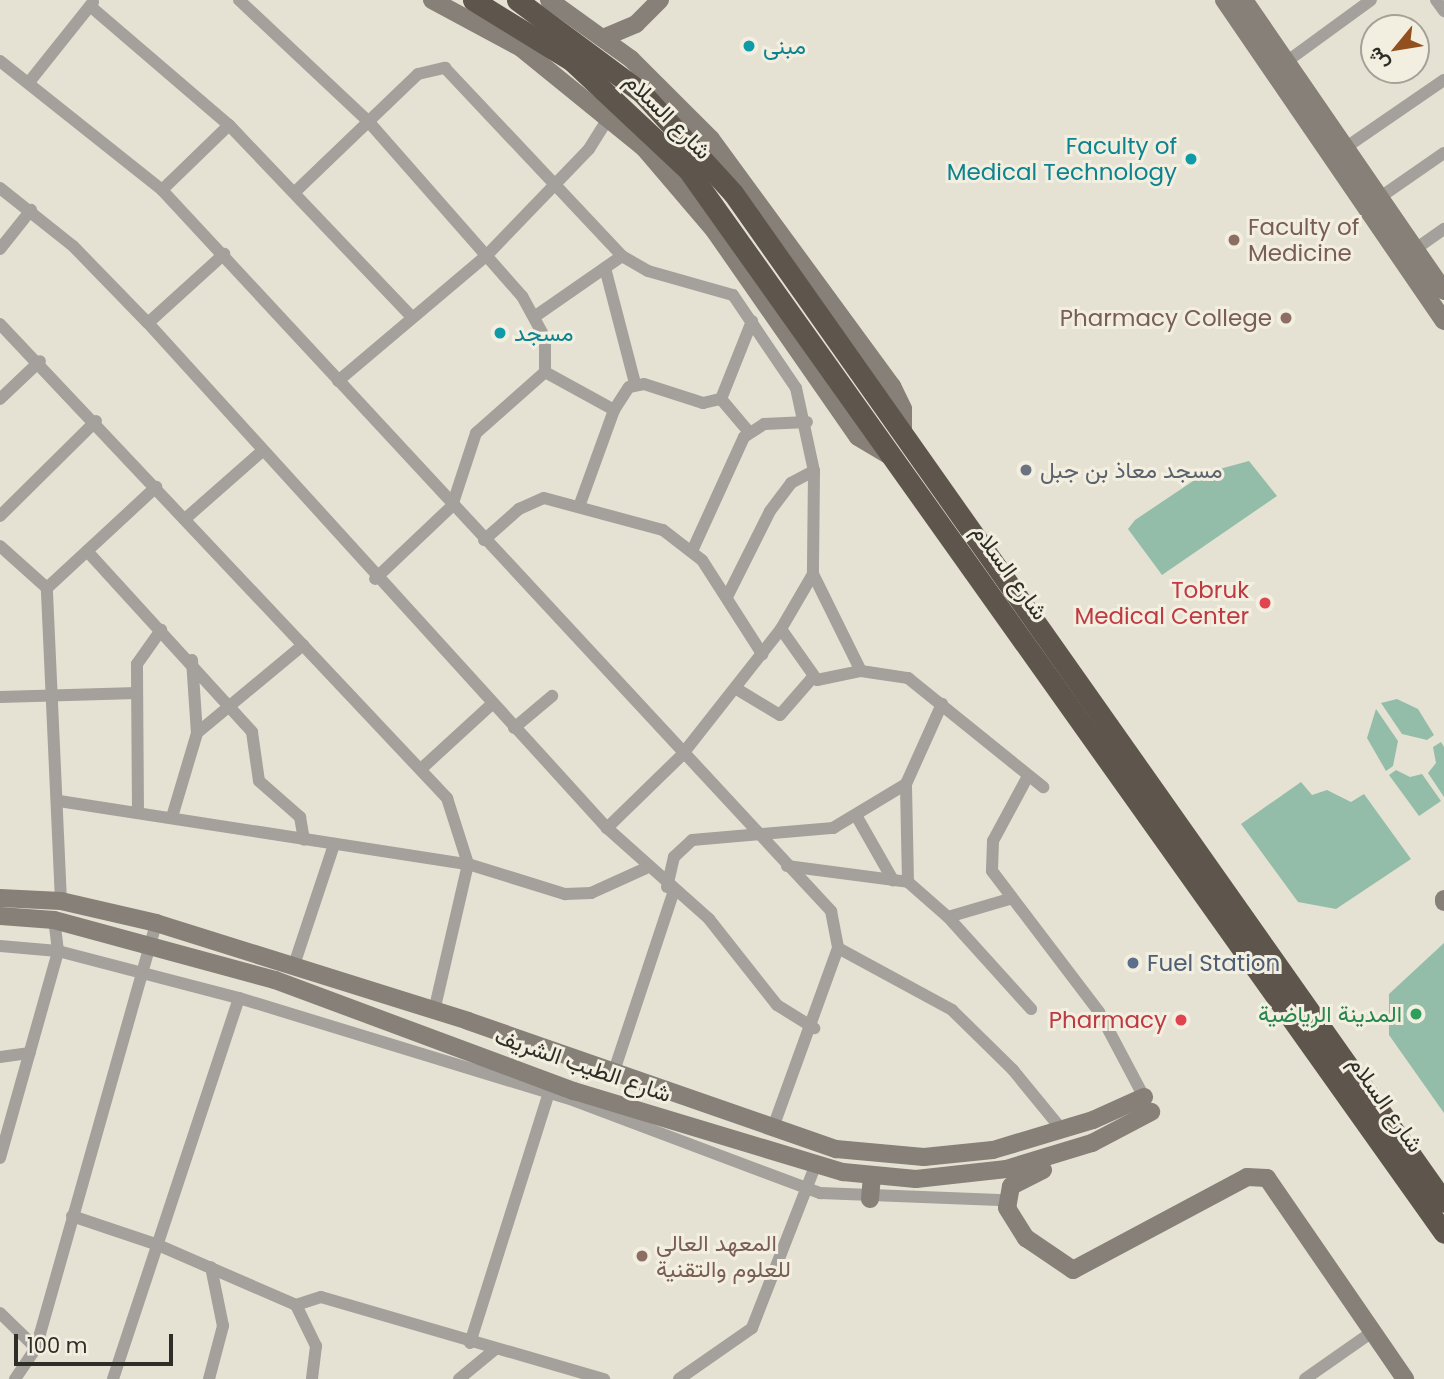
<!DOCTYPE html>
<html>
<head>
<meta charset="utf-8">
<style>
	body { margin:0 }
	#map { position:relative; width:1444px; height:1379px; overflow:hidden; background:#e5e2d3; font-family:Poppins,Vazirmatn,sans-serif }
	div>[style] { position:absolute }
	.green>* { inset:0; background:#93bda9 }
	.street>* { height:12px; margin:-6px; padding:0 6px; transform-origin:6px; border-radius:6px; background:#a4a09b }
	.secondary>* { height:18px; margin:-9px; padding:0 9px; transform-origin:9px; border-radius:9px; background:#868078 }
	.highway>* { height:21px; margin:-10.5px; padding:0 10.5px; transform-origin:10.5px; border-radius:10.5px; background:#5e564c }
	.dots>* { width:19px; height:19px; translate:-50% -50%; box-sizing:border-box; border:4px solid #f3efe0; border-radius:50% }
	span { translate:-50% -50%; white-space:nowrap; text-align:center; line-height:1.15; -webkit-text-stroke:6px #f3efe0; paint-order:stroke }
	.culture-label { font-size:23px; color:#0d838f }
	.left { translate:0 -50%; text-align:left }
	.right { translate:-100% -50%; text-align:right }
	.street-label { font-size:23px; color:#2e2d27 }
	.education-label { font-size:23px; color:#785e54 }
	.worship-label { font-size:23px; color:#5b616d }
	.health-label { font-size:23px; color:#be3a42 }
	.service-label { font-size:23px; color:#4e5e75 }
	.leisure-label { font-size:23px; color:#27864d }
	.north { position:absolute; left:1360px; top:14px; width:70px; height:70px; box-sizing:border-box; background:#f3efe0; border:2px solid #a4a196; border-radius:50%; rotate:240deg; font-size:19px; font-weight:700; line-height:28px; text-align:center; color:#2e2d27 }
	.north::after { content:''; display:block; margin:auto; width:24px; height:32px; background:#93501f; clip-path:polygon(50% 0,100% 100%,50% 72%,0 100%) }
	.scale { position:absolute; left:14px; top:1334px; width:159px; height:32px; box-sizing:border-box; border:4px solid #2e2d27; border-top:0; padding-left:9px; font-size:21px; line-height:24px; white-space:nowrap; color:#2e2d27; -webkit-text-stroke:5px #f3efe0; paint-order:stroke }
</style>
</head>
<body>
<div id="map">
	<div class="green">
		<i style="clip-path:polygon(1249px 461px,1277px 496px,1162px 575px,1128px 529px,1135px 520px,1205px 473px)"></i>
		<i style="clip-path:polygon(1397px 699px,1418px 709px,1434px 735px,1427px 740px,1402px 734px,1381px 703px)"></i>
		<i style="clip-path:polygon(1376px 709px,1398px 741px,1393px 766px,1386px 771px,1367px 738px)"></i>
		<i style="clip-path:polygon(1441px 742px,1444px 747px,1444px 797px,1428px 773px,1436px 763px,1433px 747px)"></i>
		<i style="clip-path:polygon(1396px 770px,1410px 777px,1422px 774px,1441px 801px,1419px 816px,1389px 775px)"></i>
		<i style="clip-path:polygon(1301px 782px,1312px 795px,1327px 790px,1351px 802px,1364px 794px,1411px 859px,1336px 909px,1298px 902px,1241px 824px)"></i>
		<i style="clip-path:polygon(1444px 943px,1444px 1113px,1389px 1035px,1389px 994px)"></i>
	</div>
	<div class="street">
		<i style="left:239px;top:0;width:177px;rotate:43.2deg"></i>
		<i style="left:368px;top:121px;width:233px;rotate:48.7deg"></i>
		<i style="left:522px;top:296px;width:48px;rotate:61.3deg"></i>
		<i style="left:545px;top:338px;width:34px;rotate:90deg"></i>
		<i style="left:545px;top:372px;width:92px;rotate:138.5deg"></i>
		<i style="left:476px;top:433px;width:77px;rotate:108.2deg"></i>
		<i style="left:452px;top:506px;width:106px;rotate:136.5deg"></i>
		<i style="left:1436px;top:0;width:14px;rotate:54deg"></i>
		<i style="left:90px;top:6px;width:183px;rotate:40.6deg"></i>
		<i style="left:229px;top:125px;width:265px;rotate:46.4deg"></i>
		<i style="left:0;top:61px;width:207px;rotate:38.5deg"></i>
		<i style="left:162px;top:190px;width:984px;rotate:47.14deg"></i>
		<i style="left:831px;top:911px;width:38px;rotate:79deg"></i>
		<i style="left:838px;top:948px;width:191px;rotate:109.9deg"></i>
		<i style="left:1286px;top:62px;width:105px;rotate:-36.1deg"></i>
		<i style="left:30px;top:81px;width:101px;rotate:-51.4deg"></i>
		<i style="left:1345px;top:148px;width:120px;rotate:-34.5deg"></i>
		<i style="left:0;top:188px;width:93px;rotate:38.5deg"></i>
		<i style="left:73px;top:246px;width:107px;rotate:45.8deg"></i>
		<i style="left:148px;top:323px;width:682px;rotate:47.73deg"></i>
		<i style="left:607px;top:828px;width:137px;rotate:41.7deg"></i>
		<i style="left:709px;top:919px;width:110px;rotate:51.7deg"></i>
		<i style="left:777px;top:1005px;width:44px;rotate:31.9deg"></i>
		<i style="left:162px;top:190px;width:93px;rotate:-44.1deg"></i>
		<i style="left:296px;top:191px;width:169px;rotate:-43.8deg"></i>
		<i style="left:418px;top:74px;width:28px;rotate:-13deg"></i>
		<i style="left:445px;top:68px;width:258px;rotate:46.7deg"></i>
		<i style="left:622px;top:256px;width:30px;rotate:30deg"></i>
		<i style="left:648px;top:271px;width:88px;rotate:15.8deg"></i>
		<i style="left:733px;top:295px;width:112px;rotate:55.9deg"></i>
		<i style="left:796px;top:388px;width:85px;rotate:77.8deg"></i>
		<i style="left:814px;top:471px;width:103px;rotate:90.6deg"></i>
		<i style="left:813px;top:574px;width:64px;rotate:120.2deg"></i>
		<i style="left:781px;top:629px;width:160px;rotate:128.2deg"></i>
		<i style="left:682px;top:755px;width:105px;rotate:135.8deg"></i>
		<i style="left:1379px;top:198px;width:79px;rotate:-34.7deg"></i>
		<i style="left:0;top:249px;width:50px;rotate:-51.5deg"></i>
		<i style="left:1414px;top:250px;width:37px;rotate:-35deg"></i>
		<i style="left:605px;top:268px;width:119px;rotate:75.4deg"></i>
		<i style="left:537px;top:315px;width:103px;rotate:-34.8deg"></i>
		<i style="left:148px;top:323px;width:103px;rotate:-42.2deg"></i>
		<i style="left:0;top:324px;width:652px;rotate:46.68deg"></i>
		<i style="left:447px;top:798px;width:69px;rotate:72.3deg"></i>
		<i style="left:468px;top:864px;width:151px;rotate:103deg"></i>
		<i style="left:545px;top:372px;width:79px;rotate:28.8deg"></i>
		<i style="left:338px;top:381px;width:195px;rotate:-40.2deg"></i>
		<i style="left:487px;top:255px;width:147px;rotate:-46.1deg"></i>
		<i style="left:589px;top:149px;width:38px;rotate:-58deg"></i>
		<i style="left:0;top:399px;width:55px;rotate:-43.5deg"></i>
		<i style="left:721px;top:399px;width:43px;rotate:49.7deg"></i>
		<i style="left:580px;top:504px;width:100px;rotate:-70.1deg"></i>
		<i style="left:614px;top:410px;width:27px;rotate:-57deg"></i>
		<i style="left:629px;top:387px;width:15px;rotate:-11deg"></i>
		<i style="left:644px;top:384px;width:62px;rotate:17.9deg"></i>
		<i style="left:703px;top:403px;width:18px;rotate:-13deg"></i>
		<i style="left:721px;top:399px;width:84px;rotate:-68.3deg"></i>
		<i style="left:0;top:516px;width:135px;rotate:-44.7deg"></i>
		<i style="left:185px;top:519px;width:103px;rotate:-41.4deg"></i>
		<i style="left:484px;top:540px;width:47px;rotate:-41.5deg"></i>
		<i style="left:519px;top:509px;width:27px;rotate:-24deg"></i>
		<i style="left:544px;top:498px;width:123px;rotate:15.1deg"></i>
		<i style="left:663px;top:530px;width:49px;rotate:37.6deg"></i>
		<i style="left:702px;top:560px;width:112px;rotate:57.4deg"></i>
		<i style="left:0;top:546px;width:63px;rotate:41.8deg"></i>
		<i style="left:693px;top:549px;width:123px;rotate:-65.5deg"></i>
		<i style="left:744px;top:437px;width:24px;rotate:-33deg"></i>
		<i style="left:764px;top:424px;width:43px;rotate:-2.7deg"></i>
		<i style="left:87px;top:551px;width:245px;rotate:47.6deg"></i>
		<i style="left:252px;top:732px;width:49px;rotate:81.9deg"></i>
		<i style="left:259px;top:781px;width:55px;rotate:41.3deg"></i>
		<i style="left:300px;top:817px;width:23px;rotate:80deg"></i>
		<i style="left:813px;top:574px;width:108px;rotate:63.7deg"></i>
		<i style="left:727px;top:597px;width:96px;rotate:-63.4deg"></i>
		<i style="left:770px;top:511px;width:35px;rotate:-53deg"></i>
		<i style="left:791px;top:483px;width:26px;rotate:-28deg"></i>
		<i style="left:781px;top:629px;width:62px;rotate:54.8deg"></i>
		<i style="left:817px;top:680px;width:45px;rotate:-11.6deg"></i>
		<i style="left:861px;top:671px;width:48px;rotate:8.5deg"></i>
		<i style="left:908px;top:678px;width:174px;rotate:38.9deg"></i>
		<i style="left:192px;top:660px;width:73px;rotate:86.1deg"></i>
		<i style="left:735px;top:688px;width:52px;rotate:31deg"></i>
		<i style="left:780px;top:715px;width:50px;rotate:-49deg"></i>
		<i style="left:0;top:697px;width:137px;rotate:-1.7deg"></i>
		<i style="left:514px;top:728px;width:50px;rotate:-40.1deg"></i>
		<i style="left:421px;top:769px;width:96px;rotate:-42.5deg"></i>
		<i style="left:1028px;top:776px;width:74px;rotate:118.3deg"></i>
		<i style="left:993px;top:841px;width:30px;rotate:92deg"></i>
		<i style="left:992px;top:871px;width:177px;rotate:52.8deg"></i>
		<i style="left:1099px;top:1012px;width:96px;rotate:62.1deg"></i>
		<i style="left:59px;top:801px;width:414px;rotate:8.8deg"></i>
		<i style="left:468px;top:864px;width:102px;rotate:17.2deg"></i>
		<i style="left:565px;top:894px;width:26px;rotate:-2deg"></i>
		<i style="left:591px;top:893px;width:60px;rotate:-24.4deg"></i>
		<i style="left:138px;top:813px;width:149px;rotate:-90.4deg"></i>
		<i style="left:137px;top:664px;width:42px;rotate:-54.8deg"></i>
		<i style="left:172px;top:817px;width:88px;rotate:-73.4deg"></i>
		<i style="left:197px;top:733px;width:138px;rotate:-39.7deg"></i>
		<i style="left:857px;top:817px;width:73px;rotate:60.3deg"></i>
		<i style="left:787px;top:866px;width:122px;rotate:7.5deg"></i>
		<i style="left:908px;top:882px;width:53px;rotate:41.2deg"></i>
		<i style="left:948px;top:917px;width:64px;rotate:-16.4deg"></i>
		<i style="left:908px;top:882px;width:98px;rotate:-91.2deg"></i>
		<i style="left:906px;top:784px;width:88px;rotate:-65.8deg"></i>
		<i style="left:667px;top:887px;width:31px;rotate:-77deg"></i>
		<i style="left:674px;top:857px;width:25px;rotate:-43deg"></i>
		<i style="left:692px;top:840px;width:142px;rotate:-4.9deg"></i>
		<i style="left:833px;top:828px;width:85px;rotate:-31.1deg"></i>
		<i style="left:61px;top:901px;width:313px;rotate:-92.6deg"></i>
		<i style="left:47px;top:588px;width:149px;rotate:-42.8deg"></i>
		<i style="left:948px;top:917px;width:124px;rotate:47.9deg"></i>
		<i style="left:0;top:946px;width:58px;rotate:4.9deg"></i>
		<i style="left:58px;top:951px;width:187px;rotate:14.6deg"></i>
		<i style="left:239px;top:998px;width:351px;rotate:17deg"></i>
		<i style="left:575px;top:1101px;width:262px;rotate:20.6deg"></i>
		<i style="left:820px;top:1193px;width:186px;rotate:2.2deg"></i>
		<i style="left:838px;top:948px;width:130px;rotate:28.5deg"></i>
		<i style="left:952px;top:1010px;width:86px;rotate:44.5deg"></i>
		<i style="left:1013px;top:1070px;width:79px;rotate:50.7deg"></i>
		<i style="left:294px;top:965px;width:126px;rotate:-71.6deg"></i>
		<i style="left:0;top:1057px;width:30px;rotate:-8deg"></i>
		<i style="left:613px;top:1074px;width:190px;rotate:-71.6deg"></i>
		<i style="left:0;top:1158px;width:215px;rotate:-74.3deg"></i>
		<i style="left:58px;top:951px;width:31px;rotate:-97deg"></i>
		<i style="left:72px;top:1216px;width:91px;rotate:18.6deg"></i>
		<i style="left:158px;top:1245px;width:150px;rotate:23.5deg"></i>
		<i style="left:296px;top:1305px;width:26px;rotate:-18deg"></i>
		<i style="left:321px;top:1297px;width:295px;rotate:16.2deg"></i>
		<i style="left:296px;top:1305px;width:46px;rotate:64deg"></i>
		<i style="left:316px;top:1346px;width:33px;rotate:97deg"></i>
		<i style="left:0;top:1313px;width:50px;rotate:44.2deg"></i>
		<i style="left:470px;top:1343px;width:262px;rotate:-72.5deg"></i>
		<i style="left:15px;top:1379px;width:37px;rotate:-56deg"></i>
		<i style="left:36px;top:1348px;width:442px;rotate:-74.2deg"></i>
		<i style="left:113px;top:1379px;width:401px;rotate:-71.7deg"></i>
		<i style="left:209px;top:1379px;width:55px;rotate:-75.2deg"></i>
		<i style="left:223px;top:1326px;width:60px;rotate:-101.5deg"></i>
		<i style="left:459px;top:1379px;width:45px;rotate:-39.6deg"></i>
		<i style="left:679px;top:1379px;width:89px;rotate:-34.9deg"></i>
		<i style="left:752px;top:1328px;width:174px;rotate:-68.7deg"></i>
		<i style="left:1305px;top:1379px;width:85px;rotate:-35deg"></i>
	</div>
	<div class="secondary">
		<i style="left:432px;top:0;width:101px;rotate:28.3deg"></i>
		<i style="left:521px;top:48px;width:159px;rotate:39.1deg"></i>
		<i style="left:644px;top:148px;width:108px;rotate:49.5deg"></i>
		<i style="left:714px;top:230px;width:252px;rotate:55.2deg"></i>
		<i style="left:858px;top:437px;width:43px;rotate:30.7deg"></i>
		<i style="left:549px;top:0;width:101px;rotate:35.7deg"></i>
		<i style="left:631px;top:59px;width:113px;rotate:45deg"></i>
		<i style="left:711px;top:139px;width:306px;rotate:53.8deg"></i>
		<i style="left:892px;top:386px;width:25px;rotate:64deg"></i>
		<i style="left:903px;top:409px;width:26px;rotate:90deg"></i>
		<i style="left:1224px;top:0;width:389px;rotate:55.6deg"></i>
		<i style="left:1244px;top:0;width:353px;rotate:55.5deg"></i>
		<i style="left:603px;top:38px;width:36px;rotate:-23deg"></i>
		<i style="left:636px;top:24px;width:34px;rotate:-45deg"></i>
		<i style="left:0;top:898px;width:61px;rotate:2.8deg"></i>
		<i style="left:61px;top:901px;width:98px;rotate:13deg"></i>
		<i style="left:156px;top:923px;width:327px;rotate:17.4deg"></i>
		<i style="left:468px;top:1021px;width:390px;rotate:19.2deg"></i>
		<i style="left:836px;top:1149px;width:88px;rotate:5.2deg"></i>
		<i style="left:924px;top:1157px;width:69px;rotate:-5.8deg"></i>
		<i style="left:993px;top:1150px;width:104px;rotate:-16.7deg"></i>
		<i style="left:1093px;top:1120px;width:56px;rotate:-24.3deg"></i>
		<i style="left:1444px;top:899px;width:3px;rotate:90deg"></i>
		<i style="left:0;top:916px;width:54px;rotate:4.2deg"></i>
		<i style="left:54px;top:920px;width:229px;rotate:15.2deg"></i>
		<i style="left:275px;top:980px;width:319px;rotate:20.4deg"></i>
		<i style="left:574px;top:1091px;width:281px;rotate:16.8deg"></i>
		<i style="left:843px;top:1172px;width:73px;rotate:5.5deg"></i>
		<i style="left:916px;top:1179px;width:91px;rotate:-6.3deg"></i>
		<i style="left:1006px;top:1169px;width:90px;rotate:-16.8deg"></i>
		<i style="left:1092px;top:1143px;width:67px;rotate:-27.7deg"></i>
		<i style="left:1043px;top:1170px;width:36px;rotate:153deg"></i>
		<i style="left:1011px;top:1186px;width:22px;rotate:100deg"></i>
		<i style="left:1007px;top:1208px;width:36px;rotate:58deg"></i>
		<i style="left:1026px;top:1238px;width:57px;rotate:34.2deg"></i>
		<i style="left:1073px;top:1270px;width:197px;rotate:-28.1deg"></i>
		<i style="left:1247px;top:1177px;width:20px;rotate:3deg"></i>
		<i style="left:1267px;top:1178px;width:244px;rotate:55.5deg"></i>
		<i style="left:870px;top:1199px;width:23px;rotate:-85deg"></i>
	</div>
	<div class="highway">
		<i style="left:473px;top:0;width:116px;rotate:31.6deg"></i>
		<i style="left:572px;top:61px;width:159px;rotate:43.2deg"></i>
		<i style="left:688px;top:170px;width:1304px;rotate:54.58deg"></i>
		<i style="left:517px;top:0;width:156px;rotate:36.6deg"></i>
		<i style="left:642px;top:93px;width:135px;rotate:47.7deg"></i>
		<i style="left:733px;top:193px;width:1234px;rotate:54.83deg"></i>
	</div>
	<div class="dots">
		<i style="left:749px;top:46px;background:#0f9aa8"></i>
		<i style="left:1191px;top:159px;background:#0f9aa8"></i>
		<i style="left:1234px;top:240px;background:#8d6e63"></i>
		<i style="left:1286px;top:318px;background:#8d6e63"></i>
		<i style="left:500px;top:333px;background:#0f9aa8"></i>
		<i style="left:1026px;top:470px;background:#6b7280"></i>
		<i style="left:1265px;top:603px;background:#e0444e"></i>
		<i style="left:1133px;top:963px;background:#5c6f8a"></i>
		<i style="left:1416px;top:1014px;background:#2e9e5b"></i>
		<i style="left:1181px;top:1020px;background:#e0444e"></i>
		<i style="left:642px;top:1256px;background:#8d6e63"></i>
	</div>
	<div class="culture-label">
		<span class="left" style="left:763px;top:46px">مبنى</span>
		<span class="right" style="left:1177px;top:159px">Faculty of<br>Medical Technology</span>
		<span class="left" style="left:514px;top:333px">مسجد</span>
	</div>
	<div class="street-label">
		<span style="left:668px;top:116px;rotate:45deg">شارع السلام</span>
		<span style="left:1010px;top:572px;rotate:54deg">شارع السلام</span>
		<span style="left:583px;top:1065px;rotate:19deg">شارع الطيب الشريف</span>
		<span style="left:1386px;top:1104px;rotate:55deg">شارع السلام</span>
	</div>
	<div class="education-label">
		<span class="left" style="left:1248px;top:240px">Faculty of<br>Medicine</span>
		<span class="right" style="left:1272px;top:318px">Pharmacy College</span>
		<span class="left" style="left:656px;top:1256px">المعهد العالي<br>للعلوم والتقنية</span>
	</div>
	<div class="worship-label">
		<span class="left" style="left:1040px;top:470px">مسجد معاذ بن جبل</span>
	</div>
	<div class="health-label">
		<span class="right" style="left:1249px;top:603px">Tobruk<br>Medical Center</span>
		<span class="right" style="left:1167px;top:1020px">Pharmacy</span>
	</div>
	<div class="service-label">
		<span class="left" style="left:1147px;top:963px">Fuel Station</span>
	</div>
	<div class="leisure-label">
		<span class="right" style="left:1402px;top:1014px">المدينة الرياضية</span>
	</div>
	<div class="north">ش</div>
	<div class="scale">100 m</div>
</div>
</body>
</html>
